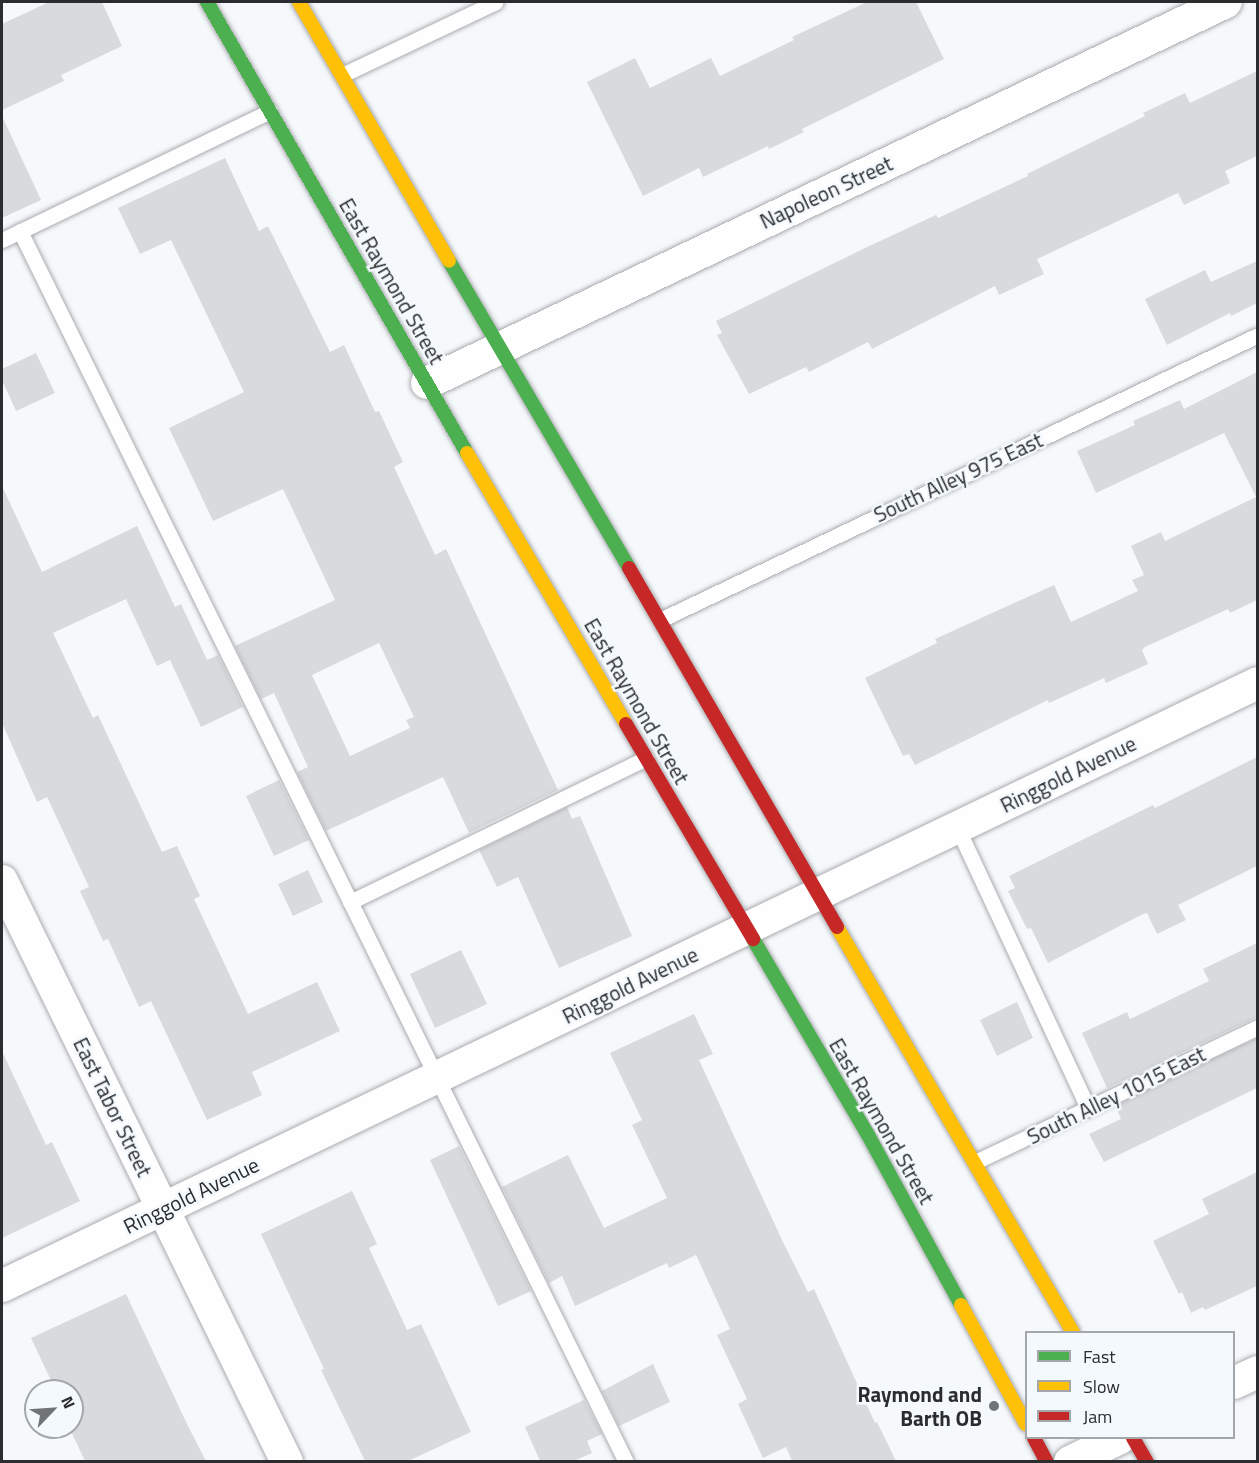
<!DOCTYPE html>
<html>
<head>
<meta charset="utf-8">
<style>
	body { margin:0 }
	#map { position:relative; width:1259px; height:1463px; overflow:hidden; background:#f6f9fc; font-family:"Titillium Web",sans-serif }
	div>[style] { position:absolute }
	.building>* { inset:0; background:#d8dadd }
	.roads { filter:drop-shadow(0 0 2px #aaabae) drop-shadow(0 0 2px #aaabae) }
	.lane>* { height:15px; margin:-7.5px; padding:0 7.5px; transform-origin:7.5px; border-radius:7.5px; background:#fefeff }
	.street>* { height:32px; margin:-16px; padding:0 16px; transform-origin:16px; border-radius:16px; background:#fefeff }
	.fast>* { height:14px; margin:-7px; padding:0 7px; transform-origin:7px; border-radius:7px; background:#4caf50 }
	.slow>* { height:14px; margin:-7px; padding:0 7px; transform-origin:7px; border-radius:7px; background:#ffc107 }
	.jam>* { height:14px; margin:-7px; padding:0 7px; transform-origin:7px; border-radius:7px; background:#c62828 }
	.dots>* { width:16px; height:16px; translate:-50% -50%; box-sizing:border-box; border:3px solid #f4f9fe; border-radius:50% }
	span { translate:-50% -50%; white-space:nowrap; text-align:center; line-height:1.15; -webkit-text-stroke:5px #f4f9fe; paint-order:stroke }
	.street-label { font-size:21px; color:#2a2c2e }
	.poi-label { font-size:21px; color:#2a2c2e; font-weight:700 }
	.right { translate:-100% -50%; text-align:right }
	.frame { position:absolute; inset:0; border:3px solid #2a2c2e; pointer-events:none }
	.legend { position:absolute; left:1025px; top:1331px; width:210px; height:108px; box-sizing:border-box; background:#f4f9fe; border:2px solid #a3a7ab; margin:0; padding:8px 10px; list-style:none; font-size:18px; color:#2a2c2e }
	.legend li { display:flex; align-items:center; gap:12px; height:30px }
	.legend b { width:30px; border:2px solid #a3a7ab }
	.north { position:absolute; left:24px; top:1379px; width:60px; height:60px; box-sizing:border-box; background:#f4f9fe; border:2px solid #a3a7ab; border-radius:50%; rotate:65deg; font-size:16px; font-weight:700; line-height:24px; text-align:center; color:#2a2c2e }
	.north::after { content:''; display:block; margin:auto; width:21px; height:27px; background:#717476; clip-path:polygon(50% 0,100% 100%,50% 72%,0 100%) }
</style>
</head>
<body>
<div id="map">
	<div class="building">
		<i style="clip-path:polygon(49px 2px,102px 2px,122px 46px,61px 75px,64px 81px,2px 110px,2px 24px)"></i>
		<i style="clip-path:polygon(867px 2px,916px 2px,944px 59px,802px 129px,804px 132px,769px 149px,768px 146px,703px 177px,699px 168px,643px 196px,587px 82px,635px 58px,650px 88px,711px 58px,720px 76px,794px 40px,792px 37px)"></i>
		<i style="clip-path:polygon(1257px 71px,1257px 156px,1225px 171px,1230px 183px,1184px 205px,1178px 193px,1037px 259px,1044px 274px,999px 295px,995px 286px,872px 349px,868px 342px,809px 372px,806px 367px,749px 394px,717px 335px,722px 333px,716px 321px,865px 248px,936px 215px,938px 218px,1028px 176px,1027px 174px,1145px 116px,1143px 113px,1185px 93px,1190px 103px)"></i>
		<i style="clip-path:polygon(2px 116px,41px 200px,2px 218px)"></i>
		<i style="clip-path:polygon(evenodd,225px 158px,259px 231px,268px 226px,330px 352px,344px 345px,375px 412px,379px 411px,403px 462px,394px 467px,435px 555px,446px 549px,558px 790px,469px 833px,443px 777px,326px 831px,297px 772px,308px 767px,274px 693px,261px 699px,235px 646px,335px 600px,283px 489px,213px 521px,169px 428px,244px 392px,171px 240px,140px 254px,118px 208px,225px 158px,379px 643px,414px 717px,406px 720px,410px 728px,350px 756px,312px 675px,379px 643px)"></i>
		<i style="clip-path:polygon(1257px 261px,1257px 303px,1231px 316px,1230px 313px,1167px 345px,1145px 299px,1205px 270px,1211px 282px)"></i>
		<i style="clip-path:polygon(36px 353px,55px 393px,16px 411px,2px 380px,2px 369px)"></i>
		<i style="clip-path:polygon(1257px 372px,1257px 600px,1230px 613px,1228px 609px,1145px 647px,1142px 650px,1148px 664px,1106px 683px,1104px 678px,1049px 703px,1048px 700px,915px 765px,909px 754px,903px 756px,865px 678px,937px 643px,935px 639px,1054px 585px,1071px 622px,1138px 591px,1132px 580px,1144px 575px,1131px 546px,1161px 532px,1165px 541px,1256px 497px,1224px 433px,1096px 493px,1077px 451px,1135px 425px,1133px 421px,1180px 400px,1184px 409px)"></i>
		<i style="clip-path:polygon(2px 486px,42px 572px,137px 526px,175px 607px,181px 604px,207px 660px,218px 655px,243px 707px,201px 727px,170px 660px,157px 666px,126px 599px,53px 633px,93px 718px,98px 715px,162px 852px,177px 846px,200px 896px,194px 899px,248px 1014px,317px 982px,340px 1031px,252px 1072px,262px 1095px,207px 1120px,151px 1001px,139px 1007px,108px 939px,103px 941px,80px 891px,89px 887px,47px 797px,37px 802px,2px 723px)"></i>
		<i style="clip-path:polygon(1257px 757px,1257px 866px,1178px 905px,1186px 920px,1157px 934px,1147px 913px,1143px 914px,1048px 963px,1031px 928px,1027px 929px,1008px 891px,1015px 888px,1009px 876px,1153px 805px,1155px 808px)"></i>
		<i style="clip-path:polygon(279px 780px,309px 840px,274px 856px,246px 796px)"></i>
		<i style="clip-path:polygon(567px 807px,572px 819px,580px 816px,632px 936px,559px 968px,518px 877px,497px 887px,479px 850px)"></i>
		<i style="clip-path:polygon(308px 870px,323px 902px,293px 916px,278px 884px)"></i>
		<i style="clip-path:polygon(1257px 943px,1257px 1017px,1107px 1088px,1082px 1033px,1127px 1012px,1130px 1019px,1209px 981px,1203px 969px)"></i>
		<i style="clip-path:polygon(461px 950px,487px 1004px,435px 1028px,410px 974px)"></i>
		<i style="clip-path:polygon(1017px 1002px,1033px 1038px,997px 1056px,980px 1020px)"></i>
		<i style="clip-path:polygon(694px 1014px,713px 1054px,699px 1060px,782px 1240px,808px 1292px,814px 1289px,875px 1423px,877px 1422px,896px 1461px,792px 1461px,786px 1447px,763px 1458px,738px 1404px,747px 1399px,717px 1335px,730px 1329px,696px 1255px,669px 1268px,667px 1263px,575px 1306px,562px 1276px,549px 1283px,502px 1187px,568px 1155px,604px 1228px,667px 1198px,632px 1125px,642px 1120px,610px 1053px)"></i>
		<i style="clip-path:polygon(1257px 1038px,1257px 1088px,1104px 1162px,1089px 1134px,1121px 1119px,1115px 1106px)"></i>
		<i style="clip-path:polygon(2px 1051px,46px 1145px,52px 1142px,80px 1201px,2px 1238px)"></i>
		<i style="clip-path:polygon(459px 1146px,531px 1291px,498px 1306px,430px 1160px)"></i>
		<i style="clip-path:polygon(1257px 1172px,1257px 1286px,1205px 1310px,1203px 1307px,1191px 1313px,1182px 1292px,1179px 1294px,1153px 1241px,1209px 1214px,1202px 1199px)"></i>
		<i style="clip-path:polygon(352px 1191px,377px 1244px,369px 1248px,407px 1330px,421px 1324px,471px 1432px,408px 1461px,365px 1461px,321px 1370px,324px 1369px,261px 1234px)"></i>
		<i style="clip-path:polygon(126px 1294px,187px 1424px,206px 1461px,85px 1461px,69px 1427px,73px 1427px,72px 1391px,56px 1391px,31px 1338px)"></i>
		<i style="clip-path:polygon(653px 1364px,670px 1402px,619px 1426px,602px 1391px)"></i>
		<i style="clip-path:polygon(584px 1400px,602px 1434px,587px 1441px,592px 1453px,574px 1461px,540px 1461px,525px 1427px)"></i>
	</div>
	<div class="roads">
		<div class="lane">
			<i style="left:342px;top:75px;width:170px;rotate:-25.4deg"></i>
			<i style="left:20px;top:231px;width:1372px;rotate:63.79deg"></i>
			<i style="left:2px;top:240px;width:297px;rotate:-25.7deg"></i>
			<i style="left:660px;top:620px;width:662px;rotate:-25.48deg"></i>
			<i style="left:957px;top:827px;width:310px;rotate:65deg"></i>
			<i style="left:350px;top:902px;width:329px;rotate:-25.9deg"></i>
			<i style="left:975px;top:1162px;width:314px;rotate:-25.5deg"></i>
		</div>
		<div class="street">
			<i style="left:427px;top:383px;width:885px;rotate:-25.49deg"></i>
			<i style="left:2px;top:881px;width:647px;rotate:63.87deg"></i>
			<i style="left:2px;top:1286px;width:1393px;rotate:-25.65deg"></i>
			<i style="left:1234px;top:1383px;width:26px;rotate:-25deg"></i>
			<i style="left:1070px;top:1462px;width:55px;rotate:-25.6deg"></i>
		</div>
		<div class="fast">
			<i style="left:207px;top:2px;width:521px;rotate:60.04deg"></i>
			<i style="left:449px;top:261px;width:356px;rotate:59.6deg"></i>
			<i style="left:753px;top:939px;width:227px;rotate:59.6deg"></i>
			<i style="left:868px;top:1135px;width:194px;rotate:61.3deg"></i>
		</div>
		<div class="slow">
			<i style="left:299px;top:2px;width:299px;rotate:59.9deg"></i>
			<i style="left:467px;top:453px;width:314px;rotate:59.6deg"></i>
			<i style="left:837px;top:927px;width:469px;rotate:59.8deg"></i>
			<i style="left:961px;top:1305px;width:136px;rotate:61.4deg"></i>
		</div>
		<div class="jam">
			<i style="left:629px;top:568px;width:415px;rotate:59.9deg"></i>
			<i style="left:626px;top:724px;width:250px;rotate:59.4deg"></i>
			<i style="left:1034px;top:1438px;width:27px;rotate:62deg"></i>
			<i style="left:1133px;top:1438px;width:28px;rotate:60deg"></i>
		</div>
	</div>
	<div class="dots">
		<i style="left:994px;top:1406px;background:#717476"></i>
	</div>
	<div class="street-label">
		<span style="left:826px;top:192px;rotate:-25deg">Napoleon Street</span>
		<span style="left:392px;top:281px;rotate:60deg">East Raymond Street</span>
		<span style="left:958px;top:477px;rotate:-25deg">South Alley 975 East</span>
		<span style="left:637px;top:701px;rotate:60deg">East Raymond Street</span>
		<span style="left:1068px;top:774px;rotate:-26deg">Ringgold Avenue</span>
		<span style="left:630px;top:985px;rotate:-26deg">Ringgold Avenue</span>
		<span style="left:1116px;top:1095px;rotate:-26deg">South Alley 1015 East</span>
		<span style="left:113px;top:1107px;rotate:64deg">East Tabor Street</span>
		<span style="left:882px;top:1121px;rotate:60deg">East Raymond Street</span>
		<span style="left:191px;top:1195px;rotate:-26deg">Ringgold Avenue</span>
	</div>
	<div class="poi-label">
		<span class="right" style="left:982px;top:1406px">Raymond and<br>Barth OB</span>
	</div>
	<div class="frame"></div>
	<ul class="legend">
	<li><b style="height:8px;background:#4caf50"></b>Fast</li>
	<li><b style="height:8px;background:#ffc107"></b>Slow</li>
	<li><b style="height:8px;background:#c62828"></b>Jam</li>
	</ul>
	<div class="north">N</div>
</div>
</body>
</html>
